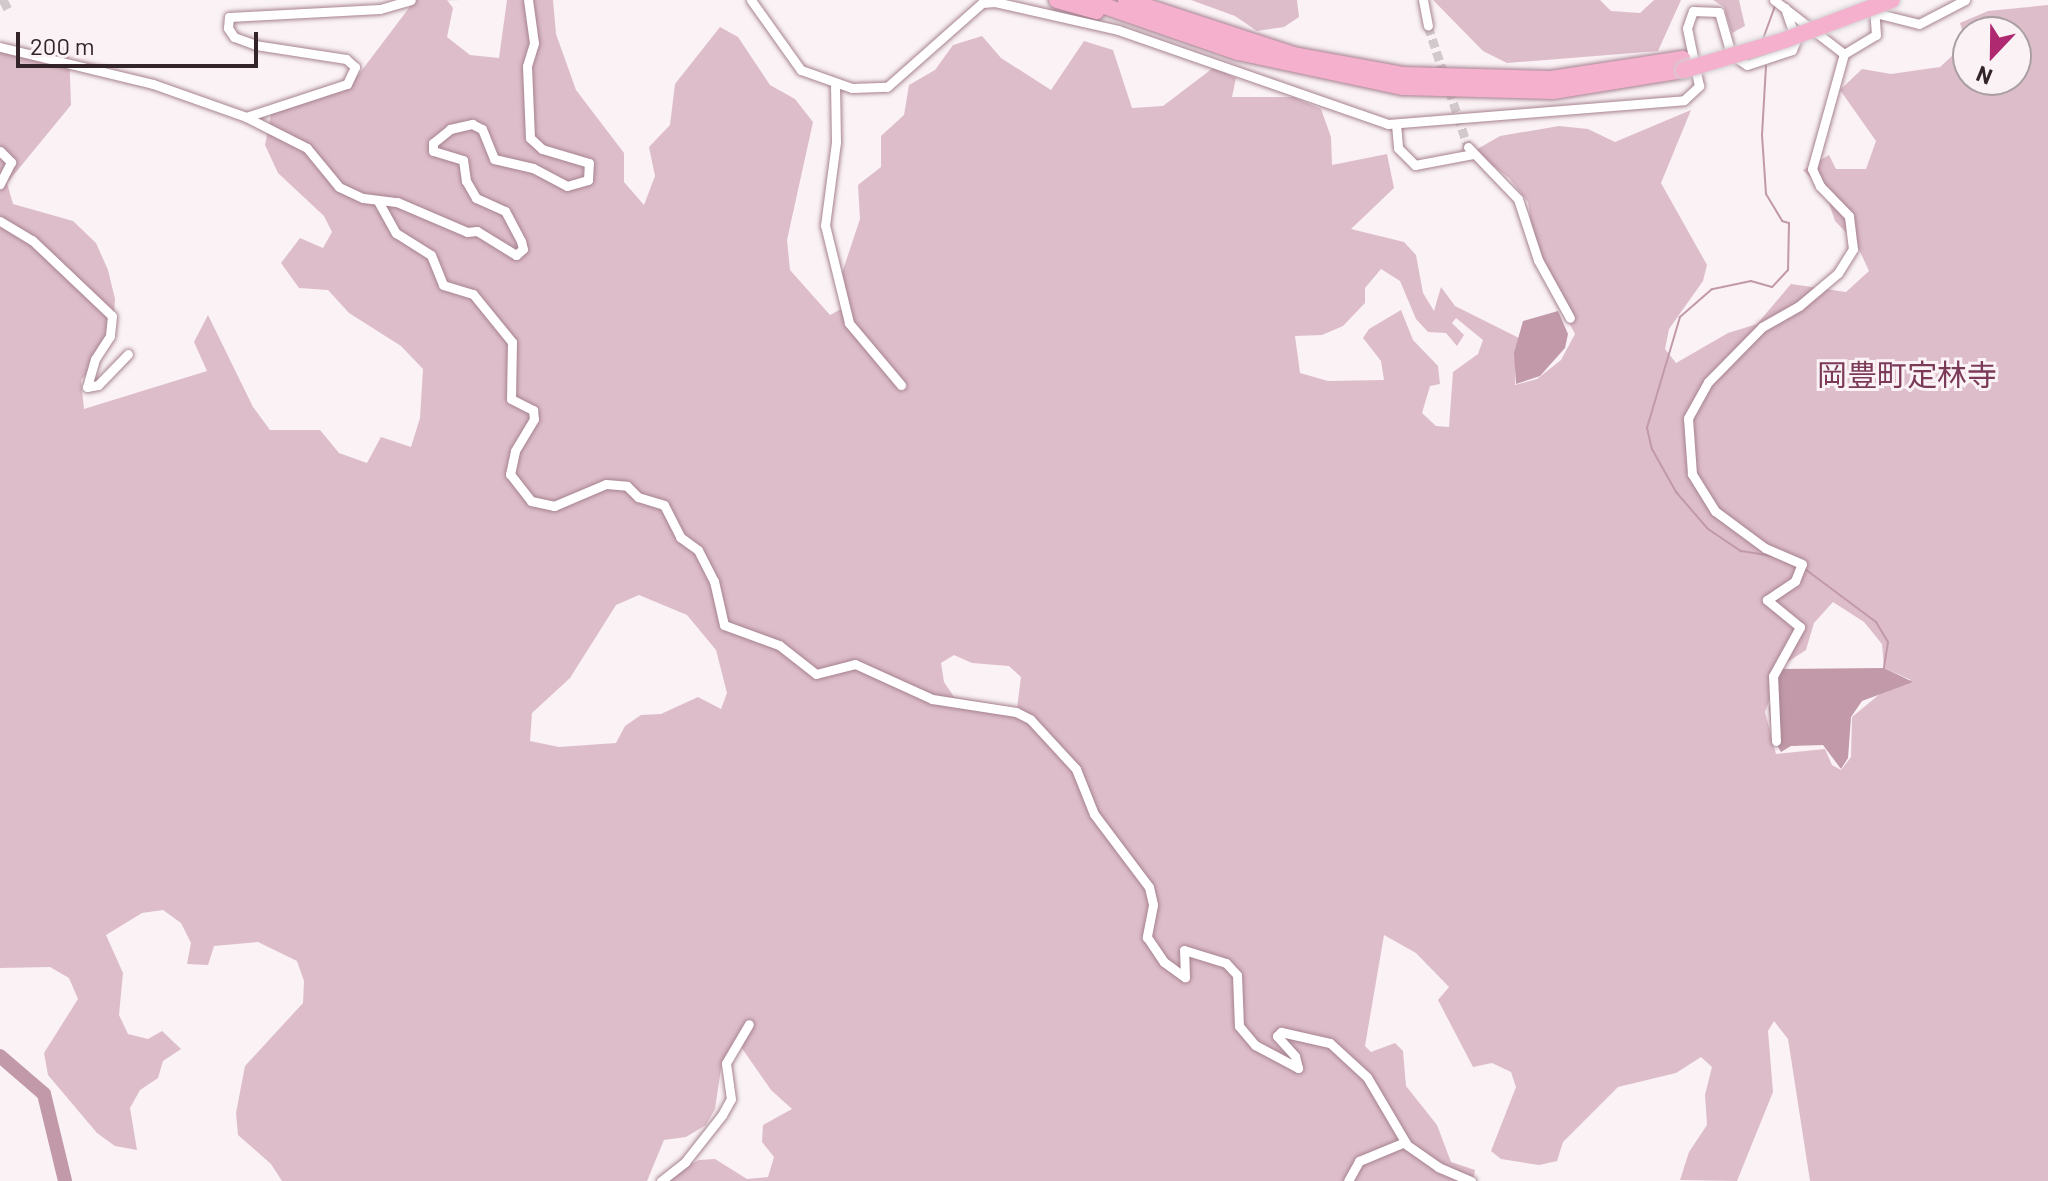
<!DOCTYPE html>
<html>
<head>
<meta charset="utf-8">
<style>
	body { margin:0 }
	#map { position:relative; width:2048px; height:1181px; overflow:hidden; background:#faf2f5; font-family:Barlow,"Noto Sans JP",sans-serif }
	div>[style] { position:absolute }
	.green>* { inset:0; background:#debdca }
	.water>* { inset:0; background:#c199a9 }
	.stream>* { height:2px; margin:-1px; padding:0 1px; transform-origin:1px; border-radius:1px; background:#c199a9 }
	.river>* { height:14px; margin:-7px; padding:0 7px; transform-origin:7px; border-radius:7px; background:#c199a9 }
	.street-tunnel>* { height:9px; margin-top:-4.5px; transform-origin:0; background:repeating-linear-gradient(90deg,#d2c9cc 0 9px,transparent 0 13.5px) }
	.highway-tunnel>* { height:16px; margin-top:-8px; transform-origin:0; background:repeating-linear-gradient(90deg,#d2c9cc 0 16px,transparent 0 24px) }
	.roads { filter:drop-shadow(0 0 2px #a68290) drop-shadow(0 0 2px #a68290) }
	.street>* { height:9px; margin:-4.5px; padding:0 4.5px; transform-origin:4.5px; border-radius:4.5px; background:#fff }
	.highway>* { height:16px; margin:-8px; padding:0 8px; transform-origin:8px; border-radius:8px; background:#f4b0cc }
	.bridges { filter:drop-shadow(0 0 2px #d2cfd0) drop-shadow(0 0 2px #d2cfd0) }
	.highway-bridge>* { height:16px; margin:-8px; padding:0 8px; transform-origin:8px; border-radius:8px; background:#f4b0cc }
	span { translate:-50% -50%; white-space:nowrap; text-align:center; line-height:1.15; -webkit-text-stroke:6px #faf2f5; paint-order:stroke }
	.quarter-label { font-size:30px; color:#7c3a59 }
	.north { position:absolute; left:1952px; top:16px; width:80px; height:80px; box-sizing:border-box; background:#faf2f5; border:2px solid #aaa0a4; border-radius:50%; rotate:202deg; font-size:22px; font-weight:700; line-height:32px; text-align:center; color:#33242a }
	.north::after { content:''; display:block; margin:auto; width:28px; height:36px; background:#ae2970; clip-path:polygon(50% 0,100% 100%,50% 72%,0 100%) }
	.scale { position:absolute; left:16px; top:32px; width:242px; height:36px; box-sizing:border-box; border:4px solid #33242a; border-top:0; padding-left:10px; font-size:24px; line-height:28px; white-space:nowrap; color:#33242a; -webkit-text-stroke:6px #faf2f5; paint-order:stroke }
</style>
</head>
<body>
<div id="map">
	<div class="green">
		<i style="clip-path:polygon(evenodd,415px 0,447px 0,453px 8px,447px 37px,470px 55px,499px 58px,507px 0,553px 0,556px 34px,576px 90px,624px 153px,624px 182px,644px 205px,655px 176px,649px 147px,670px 125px,675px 84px,720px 27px,738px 37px,770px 85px,795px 99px,813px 122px,787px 240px,790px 270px,830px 315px,847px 306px,841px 276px,860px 219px,858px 185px,881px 167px,881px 136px,904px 115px,909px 85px,935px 70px,953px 45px,982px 36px,1001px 58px,1051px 90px,1084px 41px,1113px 50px,1132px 108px,1163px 106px,1213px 68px,1236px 78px,1232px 97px,1293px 97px,1321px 109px,1331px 137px,1332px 165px,1387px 154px,1394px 188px,1351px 229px,1404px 242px,1416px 255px,1423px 293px,1434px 311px,1441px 287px,1455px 306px,1525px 341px,1515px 355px,1515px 385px,1537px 379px,1561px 360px,1575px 334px,1537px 262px,1528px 202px,1509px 178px,1474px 151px,1500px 136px,1559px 126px,1588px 129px,1615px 142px,1691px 110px,1661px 183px,1707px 265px,1703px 281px,1669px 329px,1665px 349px,1676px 363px,1728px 333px,1757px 324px,1791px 284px,1846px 292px,1869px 271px,1856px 243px,1835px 221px,1825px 192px,1803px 170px,1829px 155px,1836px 169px,1866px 169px,1876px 141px,1840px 90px,1862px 69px,1891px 74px,1940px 67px,1966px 43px,1960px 23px,1988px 11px,2048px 5px,2048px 1181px,1810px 1181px,1788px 1039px,1774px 1021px,1768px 1031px,1773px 1092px,1737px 1181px,1680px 1180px,1689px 1152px,1707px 1125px,1705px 1095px,1712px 1067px,1701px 1057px,1676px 1073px,1618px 1087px,1563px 1142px,1557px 1161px,1539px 1165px,1501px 1159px,1491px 1151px,1516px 1087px,1511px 1072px,1492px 1063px,1473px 1067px,1438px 1000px,1449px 987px,1416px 953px,1384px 935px,1365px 1046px,1371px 1052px,1395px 1043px,1403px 1051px,1406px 1086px,1437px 1125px,1451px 1162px,1475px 1170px,1473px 1181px,658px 1181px,699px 1160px,715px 1159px,747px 1179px,768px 1177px,774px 1157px,762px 1142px,763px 1125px,792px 1109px,771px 1090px,739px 1044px,722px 1062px,715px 1109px,706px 1125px,686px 1137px,664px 1140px,647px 1181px,282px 1181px,271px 1164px,238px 1135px,236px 1113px,245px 1066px,303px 1003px,304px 981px,297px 961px,258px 942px,214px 946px,208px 965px,187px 964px,191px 943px,181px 923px,163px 910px,142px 913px,106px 935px,123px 973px,119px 1015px,128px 1034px,148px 1039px,162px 1031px,181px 1049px,163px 1061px,158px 1078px,140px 1090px,130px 1108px,137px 1150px,115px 1146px,97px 1133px,48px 1075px,44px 1053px,78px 999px,69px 978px,50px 967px,0 968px,0 46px,18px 53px,47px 45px,69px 47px,71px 105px,7px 183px,13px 204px,73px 221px,96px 243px,108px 270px,115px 299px,113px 329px,102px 357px,81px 380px,84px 409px,207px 371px,194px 342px,208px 315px,253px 407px,270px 430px,320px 430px,339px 453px,367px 463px,381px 437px,411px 447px,420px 418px,423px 369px,401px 346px,349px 313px,328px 290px,299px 288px,281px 263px,300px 238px,323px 248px,332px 232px,324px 216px,278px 173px,265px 145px,271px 114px,356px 78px,415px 0,1968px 32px,2016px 32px,2016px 80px,1968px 80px,1968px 32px,415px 0,1381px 269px,1400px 281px,1416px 319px,1428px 332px,1446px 333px,1457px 346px,1464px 335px,1452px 323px,1456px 318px,1483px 340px,1478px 354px,1453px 372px,1449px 427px,1436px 426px,1422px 413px,1430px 386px,1440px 384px,1438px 366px,1413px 340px,1401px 310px,1369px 329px,1363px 338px,1381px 361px,1384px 380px,1328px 381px,1300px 373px,1295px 336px,1322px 335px,1343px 326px,1365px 303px,1365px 288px,1381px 269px,415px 0,639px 595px,687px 615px,716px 650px,727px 693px,721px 709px,698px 697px,661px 714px,641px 715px,625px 726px,616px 743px,559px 747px,530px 741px,532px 713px,570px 678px,616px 605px,639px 595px,415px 0,1833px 602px,1864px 622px,1882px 644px,1884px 668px,1911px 680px,1881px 693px,1852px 717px,1851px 757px,1841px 770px,1832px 765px,1825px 749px,1776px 754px,1765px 712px,1783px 665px,1806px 650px,1814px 623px,1833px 602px,415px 0,954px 655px,972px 663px,1009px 666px,1021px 677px,1017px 708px,954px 697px,944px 682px,941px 663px,954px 655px)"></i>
		<i style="clip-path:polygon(1191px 0,1297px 0,1299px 17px,1284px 27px,1257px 31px,1235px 16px)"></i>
		<i style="clip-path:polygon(1433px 0,1600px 0,1611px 11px,1640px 13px,1654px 0,1681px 0,1658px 51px,1507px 63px,1483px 51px)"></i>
		<i style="clip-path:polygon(1713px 0,1739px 0,1745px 26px,1732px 33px,1724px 7px)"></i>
	</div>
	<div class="water">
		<i style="clip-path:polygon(1558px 311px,1568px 334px,1565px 348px,1540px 376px,1516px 384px,1514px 353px,1523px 321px)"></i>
		<i style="clip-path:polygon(1884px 668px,1913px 682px,1862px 701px,1851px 717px,1848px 758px,1841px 769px,1823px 745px,1791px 746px,1781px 752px,1772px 736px,1769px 707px,1780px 669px)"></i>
	</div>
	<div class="stream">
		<i style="left:1763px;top:39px;width:37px;rotate:-70deg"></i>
		<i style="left:1766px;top:66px;width:69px;rotate:93.3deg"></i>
		<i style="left:1762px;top:135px;width:59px;rotate:86.1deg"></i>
		<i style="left:1766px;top:194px;width:31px;rotate:59deg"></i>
		<i style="left:1782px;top:221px;width:7px;rotate:16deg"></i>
		<i style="left:1789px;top:223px;width:47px;rotate:91.2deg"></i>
		<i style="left:1788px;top:270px;width:23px;rotate:133deg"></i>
		<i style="left:1772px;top:287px;width:22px;rotate:-164deg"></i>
		<i style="left:1751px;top:281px;width:40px;rotate:168deg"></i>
		<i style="left:1712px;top:289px;width:43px;rotate:138.8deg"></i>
		<i style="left:1680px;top:317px;width:116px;rotate:106.6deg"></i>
		<i style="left:1647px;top:428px;width:22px;rotate:77deg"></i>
		<i style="left:1652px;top:449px;width:49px;rotate:60.8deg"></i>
		<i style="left:1676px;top:492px;width:49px;rotate:49.1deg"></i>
		<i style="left:1708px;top:529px;width:40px;rotate:34deg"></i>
		<i style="left:1741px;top:551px;width:32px;rotate:9deg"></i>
		<i style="left:1805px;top:569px;width:89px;rotate:36.7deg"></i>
		<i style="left:1876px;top:622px;width:23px;rotate:59deg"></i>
		<i style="left:1888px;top:642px;width:26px;rotate:99deg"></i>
	</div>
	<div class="river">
		<i style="left:0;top:1056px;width:58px;rotate:40.8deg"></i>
		<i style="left:44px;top:1094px;width:89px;rotate:76.4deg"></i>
	</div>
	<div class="street-tunnel">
		<i style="left:1428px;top:26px;width:127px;rotate:71.7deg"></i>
	</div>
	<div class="highway-tunnel">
		<i style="left:0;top:4px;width:9px;rotate:-27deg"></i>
	</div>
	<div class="roads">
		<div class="street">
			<i style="left:751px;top:0;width:86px;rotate:54.5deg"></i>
			<i style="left:801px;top:70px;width:54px;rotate:19.4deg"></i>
			<i style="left:852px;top:88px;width:35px;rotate:-2deg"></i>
			<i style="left:887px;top:87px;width:127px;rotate:-41.5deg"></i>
			<i style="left:982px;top:3px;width:13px;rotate:-4deg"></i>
			<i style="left:995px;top:2px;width:126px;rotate:12.8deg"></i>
			<i style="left:1118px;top:30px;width:286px;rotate:19.2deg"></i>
			<i style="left:1388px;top:124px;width:297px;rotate:-4.6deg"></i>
			<i style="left:1684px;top:100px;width:21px;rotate:-43deg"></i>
			<i style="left:1699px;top:86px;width:59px;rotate:-101.7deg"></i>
			<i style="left:1687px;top:28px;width:18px;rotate:-71deg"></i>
			<i style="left:1693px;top:11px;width:26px;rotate:2deg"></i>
			<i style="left:1719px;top:12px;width:44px;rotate:74.1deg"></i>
			<i style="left:1731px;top:54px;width:19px;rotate:35deg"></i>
			<i style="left:1747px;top:65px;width:47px;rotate:-18.4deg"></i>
			<i style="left:1792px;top:50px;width:11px;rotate:-68deg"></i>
			<i style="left:1796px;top:40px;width:34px;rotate:-109deg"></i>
			<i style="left:1423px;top:0;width:26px;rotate:79deg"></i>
			<i style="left:1774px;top:0;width:88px;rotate:37.6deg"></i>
			<i style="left:1879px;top:14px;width:41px;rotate:14deg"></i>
			<i style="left:1919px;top:24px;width:52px;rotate:-27.6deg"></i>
			<i style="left:0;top:47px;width:157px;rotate:13.6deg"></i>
			<i style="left:153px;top:84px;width:99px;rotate:19.5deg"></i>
			<i style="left:246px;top:117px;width:68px;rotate:26.9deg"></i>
			<i style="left:307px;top:148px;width:50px;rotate:50.6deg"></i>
			<i style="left:339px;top:187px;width:26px;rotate:25deg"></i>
			<i style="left:363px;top:198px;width:34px;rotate:7deg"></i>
			<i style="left:397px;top:202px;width:76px;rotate:23.2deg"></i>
			<i style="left:467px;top:232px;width:10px;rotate:-6deg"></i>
			<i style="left:477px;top:231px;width:46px;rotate:31.6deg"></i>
			<i style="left:516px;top:255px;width:9px;rotate:-41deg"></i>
			<i style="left:523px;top:249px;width:8px;rotate:-104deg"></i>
			<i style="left:521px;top:241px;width:34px;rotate:-118deg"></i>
			<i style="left:505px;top:211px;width:32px;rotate:-156deg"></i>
			<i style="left:476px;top:198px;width:20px;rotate:-120deg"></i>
			<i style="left:466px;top:181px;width:21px;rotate:-98deg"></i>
			<i style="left:463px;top:160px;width:31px;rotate:-163deg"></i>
			<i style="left:433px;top:151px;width:8px;rotate:-90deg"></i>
			<i style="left:433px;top:143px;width:22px;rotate:-39deg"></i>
			<i style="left:450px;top:129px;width:23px;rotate:-13deg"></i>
			<i style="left:472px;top:124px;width:11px;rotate:27deg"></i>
			<i style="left:482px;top:129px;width:32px;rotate:68deg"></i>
			<i style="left:494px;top:159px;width:40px;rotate:13deg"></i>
			<i style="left:533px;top:168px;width:38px;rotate:28deg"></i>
			<i style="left:567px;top:186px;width:22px;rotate:-16deg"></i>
			<i style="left:588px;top:180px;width:17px;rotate:-87deg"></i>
			<i style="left:589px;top:163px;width:49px;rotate:-163.4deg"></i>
			<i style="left:542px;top:149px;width:16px;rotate:-137deg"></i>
			<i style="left:530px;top:138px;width:72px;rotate:-92.4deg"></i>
			<i style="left:527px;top:66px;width:24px;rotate:-73deg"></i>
			<i style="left:534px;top:43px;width:43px;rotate:-97.9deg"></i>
			<i style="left:835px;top:84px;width:58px;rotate:89deg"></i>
			<i style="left:836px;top:142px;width:84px;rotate:97.5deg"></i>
			<i style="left:825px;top:225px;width:101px;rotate:76.2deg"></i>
			<i style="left:849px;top:323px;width:81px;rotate:50deg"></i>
			<i style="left:246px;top:117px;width:106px;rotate:-18.1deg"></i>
			<i style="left:347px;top:84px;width:19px;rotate:-65deg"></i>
			<i style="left:355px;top:67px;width:12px;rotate:-138deg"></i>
			<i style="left:346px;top:59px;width:91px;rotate:-171.2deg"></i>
			<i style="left:256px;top:45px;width:23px;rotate:-160deg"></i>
			<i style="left:234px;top:37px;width:11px;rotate:-124deg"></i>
			<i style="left:228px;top:28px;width:11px;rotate:-85deg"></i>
			<i style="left:229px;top:17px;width:151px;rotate:-3deg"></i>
			<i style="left:380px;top:9px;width:32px;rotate:-16deg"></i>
			<i style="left:1396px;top:124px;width:24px;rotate:85deg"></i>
			<i style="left:1398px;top:148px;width:24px;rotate:45deg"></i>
			<i style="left:1415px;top:165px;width:59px;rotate:-10.7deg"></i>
			<i style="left:1468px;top:147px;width:72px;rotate:46.1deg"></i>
			<i style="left:1518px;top:199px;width:64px;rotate:71.8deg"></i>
			<i style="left:1538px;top:260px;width:66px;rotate:61.1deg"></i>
			<i style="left:0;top:151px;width:16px;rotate:45deg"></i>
			<i style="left:11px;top:162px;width:25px;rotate:117deg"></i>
			<i style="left:378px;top:201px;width:37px;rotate:61deg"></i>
			<i style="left:396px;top:233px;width:41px;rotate:32.2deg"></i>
			<i style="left:431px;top:255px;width:32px;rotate:68deg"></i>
			<i style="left:443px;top:285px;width:31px;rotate:17deg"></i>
			<i style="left:473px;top:294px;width:62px;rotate:50.9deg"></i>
			<i style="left:512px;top:342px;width:57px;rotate:91deg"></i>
			<i style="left:511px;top:399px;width:25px;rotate:27deg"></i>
			<i style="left:533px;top:410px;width:9px;rotate:84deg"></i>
			<i style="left:534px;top:419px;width:37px;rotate:121deg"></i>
			<i style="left:515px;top:451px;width:24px;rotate:102deg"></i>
			<i style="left:510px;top:474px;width:34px;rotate:52deg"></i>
			<i style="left:531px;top:501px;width:24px;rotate:12deg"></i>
			<i style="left:554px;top:506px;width:56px;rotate:-22.9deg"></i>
			<i style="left:606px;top:484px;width:21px;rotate:5deg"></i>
			<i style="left:627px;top:486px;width:16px;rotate:45deg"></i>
			<i style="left:638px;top:497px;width:27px;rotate:17deg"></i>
			<i style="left:664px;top:505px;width:36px;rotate:63deg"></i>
			<i style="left:680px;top:537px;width:22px;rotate:36deg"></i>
			<i style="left:698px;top:550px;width:35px;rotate:63deg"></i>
			<i style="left:714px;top:581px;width:45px;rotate:77.2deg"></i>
			<i style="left:724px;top:625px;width:59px;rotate:20deg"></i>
			<i style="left:779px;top:645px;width:47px;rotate:38.1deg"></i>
			<i style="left:816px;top:674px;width:40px;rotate:-14.4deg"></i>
			<i style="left:855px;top:664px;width:85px;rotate:24.4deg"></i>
			<i style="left:932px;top:699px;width:85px;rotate:8.8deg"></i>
			<i style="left:1016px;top:712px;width:16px;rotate:27deg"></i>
			<i style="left:1030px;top:719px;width:68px;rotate:47.4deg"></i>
			<i style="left:1076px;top:769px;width:48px;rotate:68.2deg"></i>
			<i style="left:1094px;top:814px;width:91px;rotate:53deg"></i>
			<i style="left:1149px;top:887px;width:18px;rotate:77deg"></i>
			<i style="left:1153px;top:905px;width:33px;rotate:101deg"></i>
			<i style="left:1147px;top:937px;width:30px;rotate:56deg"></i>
			<i style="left:1164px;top:962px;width:26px;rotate:36deg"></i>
			<i style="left:1185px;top:977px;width:27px;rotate:-92deg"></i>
			<i style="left:1184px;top:950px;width:44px;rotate:17.2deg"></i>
			<i style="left:1226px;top:963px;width:16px;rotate:47deg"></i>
			<i style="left:1237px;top:975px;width:51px;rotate:87.8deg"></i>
			<i style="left:1239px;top:1026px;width:25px;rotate:50deg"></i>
			<i style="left:1255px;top:1045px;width:49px;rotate:28.1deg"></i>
			<i style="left:1298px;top:1068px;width:12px;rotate:-104deg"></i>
			<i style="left:1295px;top:1056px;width:27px;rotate:-132deg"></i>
			<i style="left:1277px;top:1036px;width:6px;rotate:-45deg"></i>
			<i style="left:1281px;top:1032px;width:50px;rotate:12.7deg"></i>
			<i style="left:1330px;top:1043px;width:50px;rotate:42.6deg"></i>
			<i style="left:1367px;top:1077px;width:79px;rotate:59.5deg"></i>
			<i style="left:1407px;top:1145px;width:38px;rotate:35deg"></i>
			<i style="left:1438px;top:1167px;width:36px;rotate:23deg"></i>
			<i style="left:0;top:221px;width:37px;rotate:31deg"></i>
			<i style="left:32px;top:240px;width:110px;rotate:43.5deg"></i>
			<i style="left:112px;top:316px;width:20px;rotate:96deg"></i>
			<i style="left:110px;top:336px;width:27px;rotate:123deg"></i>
			<i style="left:95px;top:359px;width:29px;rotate:106deg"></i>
			<i style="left:87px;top:387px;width:11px;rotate:-10deg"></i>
			<i style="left:98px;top:385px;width:43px;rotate:-45.9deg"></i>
			<i style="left:1776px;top:741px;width:65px;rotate:-92.6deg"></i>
			<i style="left:1773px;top:676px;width:56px;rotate:-61.1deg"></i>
			<i style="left:1800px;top:627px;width:43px;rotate:-140.7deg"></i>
			<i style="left:1767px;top:600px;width:34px;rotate:-34deg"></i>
			<i style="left:1795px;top:581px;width:18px;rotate:-68deg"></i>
			<i style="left:1802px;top:564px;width:40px;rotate:-156.6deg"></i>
			<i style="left:1765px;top:548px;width:62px;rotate:-143.5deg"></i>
			<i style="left:1715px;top:511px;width:44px;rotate:-121.9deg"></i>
			<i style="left:1692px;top:474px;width:56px;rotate:-94.1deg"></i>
			<i style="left:1688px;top:418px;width:41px;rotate:-60.9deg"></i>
			<i style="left:1708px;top:382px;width:77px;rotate:-45.5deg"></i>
			<i style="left:1762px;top:327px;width:43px;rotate:-29.6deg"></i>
			<i style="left:1799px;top:306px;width:51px;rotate:-40.2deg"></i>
			<i style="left:1838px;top:273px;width:28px;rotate:-58deg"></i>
			<i style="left:1853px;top:249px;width:33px;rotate:-97deg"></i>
			<i style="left:1849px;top:216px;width:42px;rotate:-134deg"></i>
			<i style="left:1820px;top:186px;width:19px;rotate:-115deg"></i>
			<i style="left:1812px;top:169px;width:119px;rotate:-74.5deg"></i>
			<i style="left:1844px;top:54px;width:37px;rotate:-31deg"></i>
			<i style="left:1876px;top:35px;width:32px;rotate:-94deg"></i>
			<i style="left:661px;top:1181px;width:31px;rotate:-38deg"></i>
			<i style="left:685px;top:1162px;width:60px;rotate:-51.8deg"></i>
			<i style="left:722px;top:1115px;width:18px;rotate:-61deg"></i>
			<i style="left:731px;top:1099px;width:36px;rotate:-98deg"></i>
			<i style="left:726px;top:1063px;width:45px;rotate:-59.5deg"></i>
			<i style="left:1348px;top:1181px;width:23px;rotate:-61deg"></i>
			<i style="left:1359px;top:1161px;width:50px;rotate:-22.4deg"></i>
		</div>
		<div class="highway">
			<i style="left:1057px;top:0;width:41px;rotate:15.8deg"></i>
			<i style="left:1087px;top:0;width:160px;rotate:19deg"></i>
			<i style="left:1238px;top:52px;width:169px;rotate:12deg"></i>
			<i style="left:1403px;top:87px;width:150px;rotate:1.5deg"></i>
			<i style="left:1553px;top:91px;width:133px;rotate:-9.1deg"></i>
			<i style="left:1126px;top:0;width:177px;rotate:18.1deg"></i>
			<i style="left:1294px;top:55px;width:112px;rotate:10.3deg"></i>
			<i style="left:1404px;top:75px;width:147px;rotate:1.6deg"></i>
			<i style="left:1551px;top:79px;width:133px;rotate:-8.7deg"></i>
		</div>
	</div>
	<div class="bridges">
		<div class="highway-bridge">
			<i style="left:1684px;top:70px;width:105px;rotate:-16.5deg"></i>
			<i style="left:1785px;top:40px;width:114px;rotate:-20.5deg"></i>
		</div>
	</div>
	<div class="quarter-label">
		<span style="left:1907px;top:374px">岡豊町定林寺</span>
	</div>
	<div class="north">N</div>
	<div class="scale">200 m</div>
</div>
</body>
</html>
